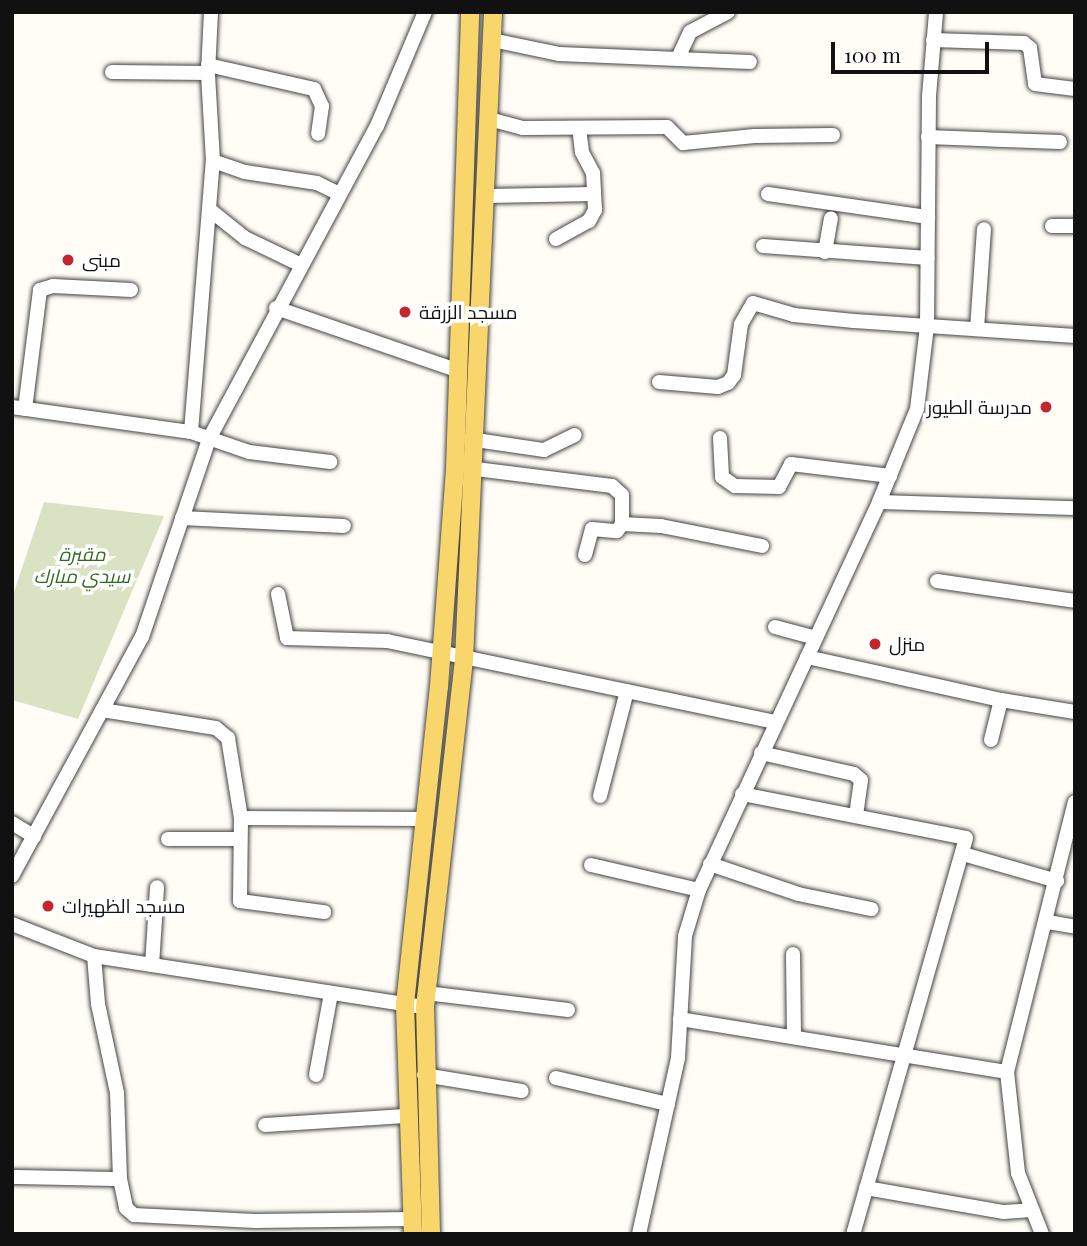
<!DOCTYPE html>
<html>
<head>
<meta charset="utf-8">
<style>
	body { margin:0 }
	#map { position:relative; width:1087px; height:1246px; overflow:hidden; background:#fffdf5; font-family:"Playfair Display",Cairo,serif }
	div>[style] { position:absolute }
	.cemetery>* { inset:0; background:#d9e3c4 }
	.roads { filter:drop-shadow(0 0 2px #444) drop-shadow(0 0 2px #444) }
	.minor>* { height:14px; margin:-7px; padding:0 7px; transform-origin:7px; border-radius:7px; background:#fff }
	.major>* { height:18px; margin:-9px; padding:0 9px; transform-origin:9px; border-radius:9px; background:#f9d66b }
	.dots>* { width:19px; height:19px; translate:-50% -50%; box-sizing:border-box; border:4px solid #fff; border-radius:50% }
	span { translate:-50% -50%; white-space:nowrap; text-align:center; line-height:1.15; -webkit-text-stroke:7px #fff; paint-order:stroke }
	.poi-label { font-size:19px; color:#111 }
	.left { translate:0 -50%; text-align:left }
	.right { translate:-100% -50%; text-align:right }
	.park-label { font-size:19px; color:#2f6b1f; font-style:italic }
	.frame { position:absolute; inset:0; border:14px solid #111; pointer-events:none }
	.scale { position:absolute; left:831px; top:42px; width:158px; height:32px; box-sizing:border-box; border:4px solid #111; border-top:0; padding-left:9px; font-size:21px; line-height:24px; white-space:nowrap; color:#111; -webkit-text-stroke:5px #fff; paint-order:stroke }
</style>
</head>
<body>
<div id="map">
	<div class="cemetery">
		<i style="clip-path:polygon(44px 502px,164px 516px,78px 719px,12px 700px,12px 598px)"></i>
	</div>
	<div class="roads">
		<div class="minor">
			<i style="left:492px;top:40px;width:68px;rotate:11.8deg"></i>
			<i style="left:559px;top:54px;width:191px;rotate:2.4deg"></i>
			<i style="left:933px;top:40px;width:91px;rotate:1.9deg"></i>
			<i style="left:1024px;top:43px;width:8px;rotate:40deg"></i>
			<i style="left:1030px;top:48px;width:36px;rotate:82deg"></i>
			<i style="left:1035px;top:84px;width:40px;rotate:7.1deg"></i>
			<i style="left:678px;top:58px;width:29px;rotate:-65deg"></i>
			<i style="left:690px;top:32px;width:43px;rotate:-27.8deg"></i>
			<i style="left:208px;top:65px;width:109px;rotate:12.8deg"></i>
			<i style="left:314px;top:89px;width:19px;rotate:65deg"></i>
			<i style="left:322px;top:106px;width:28px;rotate:98deg"></i>
			<i style="left:112px;top:72px;width:96px;rotate:0.6deg"></i>
			<i style="left:489px;top:119px;width:35px;rotate:15deg"></i>
			<i style="left:523px;top:128px;width:144px;rotate:-0.4deg"></i>
			<i style="left:667px;top:127px;width:23px;rotate:45deg"></i>
			<i style="left:683px;top:143px;width:72px;rotate:-5.6deg"></i>
			<i style="left:755px;top:136px;width:78px;rotate:-0.7deg"></i>
			<i style="left:928px;top:137px;width:132px;rotate:2.2deg"></i>
			<i style="left:213px;top:161px;width:34px;rotate:19deg"></i>
			<i style="left:245px;top:172px;width:73px;rotate:8.7deg"></i>
			<i style="left:317px;top:183px;width:25px;rotate:26deg"></i>
			<i style="left:768px;top:194px;width:162px;rotate:8.2deg"></i>
			<i style="left:487px;top:196px;width:107px;rotate:-1.1deg"></i>
			<i style="left:210px;top:210px;width:45px;rotate:38.7deg"></i>
			<i style="left:245px;top:238px;width:62px;rotate:25.7deg"></i>
			<i style="left:1052px;top:226px;width:23px"></i>
			<i style="left:556px;top:239px;width:38px;rotate:-29deg"></i>
			<i style="left:589px;top:221px;width:13px;rotate:-61deg"></i>
			<i style="left:595px;top:210px;width:37px;rotate:-93deg"></i>
			<i style="left:593px;top:173px;width:24px;rotate:-118deg"></i>
			<i style="left:582px;top:152px;width:23px;rotate:-97deg"></i>
			<i style="left:763px;top:246px;width:165px;rotate:4.2deg"></i>
			<i style="left:825px;top:252px;width:34px;rotate:-80deg"></i>
			<i style="left:276px;top:308px;width:194px;rotate:19deg"></i>
			<i style="left:977px;top:329px;width:100px;rotate:-86deg"></i>
			<i style="left:659px;top:382px;width:59px;rotate:4.8deg"></i>
			<i style="left:718px;top:387px;width:11px;rotate:-22deg"></i>
			<i style="left:728px;top:383px;width:10px;rotate:-53deg"></i>
			<i style="left:734px;top:375px;width:51px;rotate:-82.2deg"></i>
			<i style="left:741px;top:324px;width:24px;rotate:-60deg"></i>
			<i style="left:753px;top:303px;width:43px;rotate:16.3deg"></i>
			<i style="left:794px;top:315px;width:60px;rotate:5.7deg"></i>
			<i style="left:854px;top:321px;width:222px;rotate:3.9deg"></i>
			<i style="left:12px;top:407px;width:181px;rotate:8deg"></i>
			<i style="left:191px;top:432px;width:61px;rotate:19deg"></i>
			<i style="left:249px;top:452px;width:82px;rotate:7deg"></i>
			<i style="left:25px;top:409px;width:120px;rotate:-82.8deg"></i>
			<i style="left:40px;top:290px;width:14px;rotate:-17deg"></i>
			<i style="left:53px;top:286px;width:78px;rotate:2.9deg"></i>
			<i style="left:191px;top:432px;width:272px;rotate:-85.4deg"></i>
			<i style="left:213px;top:161px;width:88px;rotate:-93.3deg"></i>
			<i style="left:208px;top:73px;width:61px;rotate:-87.2deg"></i>
			<i style="left:720px;top:438px;width:39px;rotate:87deg"></i>
			<i style="left:722px;top:477px;width:16px;rotate:35deg"></i>
			<i style="left:735px;top:486px;width:44px;rotate:1.3deg"></i>
			<i style="left:779px;top:487px;width:26px;rotate:-62deg"></i>
			<i style="left:791px;top:464px;width:100px;rotate:6.9deg"></i>
			<i style="left:476px;top:440px;width:69px;rotate:8.4deg"></i>
			<i style="left:544px;top:450px;width:34px;rotate:-26deg"></i>
			<i style="left:476px;top:469px;width:137px;rotate:7.1deg"></i>
			<i style="left:612px;top:486px;width:13px;rotate:42deg"></i>
			<i style="left:622px;top:495px;width:29px;rotate:90deg"></i>
			<i style="left:622px;top:524px;width:39px;rotate:3deg"></i>
			<i style="left:661px;top:526px;width:103px;rotate:11.2deg"></i>
			<i style="left:879px;top:502px;width:196px;rotate:1.8deg"></i>
			<i style="left:182px;top:518px;width:162px;rotate:2.8deg"></i>
			<i style="left:585px;top:555px;width:27px;rotate:-75deg"></i>
			<i style="left:592px;top:529px;width:25px;rotate:5deg"></i>
			<i style="left:617px;top:531px;width:9px;rotate:-54deg"></i>
			<i style="left:937px;top:581px;width:139px;rotate:8.2deg"></i>
			<i style="left:278px;top:594px;width:45px;rotate:78.4deg"></i>
			<i style="left:287px;top:638px;width:100px;rotate:1.7deg"></i>
			<i style="left:387px;top:641px;width:397px;rotate:11.8deg"></i>
			<i style="left:775px;top:627px;width:42px;rotate:15deg"></i>
			<i style="left:807px;top:657px;width:199px;rotate:12.5deg"></i>
			<i style="left:102px;top:710px;width:115px;rotate:9deg"></i>
			<i style="left:216px;top:728px;width:16px;rotate:40deg"></i>
			<i style="left:228px;top:738px;width:81px;rotate:80.8deg"></i>
			<i style="left:241px;top:818px;width:83px;rotate:90.7deg"></i>
			<i style="left:240px;top:901px;width:85px;rotate:7.5deg"></i>
			<i style="left:991px;top:740px;width:41px;rotate:-76deg"></i>
			<i style="left:1001px;top:700px;width:75px;rotate:9.2deg"></i>
			<i style="left:761px;top:753px;width:95px;rotate:12.7deg"></i>
			<i style="left:854px;top:774px;width:9px;rotate:41deg"></i>
			<i style="left:861px;top:780px;width:36px;rotate:98deg"></i>
			<i style="left:742px;top:794px;width:228px;rotate:11.1deg"></i>
			<i style="left:966px;top:838px;width:412px;rotate:105.9deg"></i>
			<i style="left:600px;top:796px;width:108px;rotate:-75.6deg"></i>
			<i style="left:241px;top:818px;width:185px;rotate:0.3deg"></i>
			<i style="left:12px;top:823px;width:26px;rotate:31deg"></i>
			<i style="left:168px;top:839px;width:72px"></i>
			<i style="left:963px;top:854px;width:98px;rotate:16deg"></i>
			<i style="left:710px;top:864px;width:93px;rotate:18.8deg"></i>
			<i style="left:798px;top:894px;width:75px;rotate:11.6deg"></i>
			<i style="left:591px;top:865px;width:111px;rotate:13deg"></i>
			<i style="left:12px;top:876px;width:272px;rotate:-61.5deg"></i>
			<i style="left:142px;top:637px;width:209px;rotate:-71.3deg"></i>
			<i style="left:209px;top:439px;width:355px;rotate:-61.8deg"></i>
			<i style="left:377px;top:126px;width:124px;rotate:-67.2deg"></i>
			<i style="left:1048px;top:922px;width:27px;rotate:10deg"></i>
			<i style="left:12px;top:924px;width:88px;rotate:21.3deg"></i>
			<i style="left:94px;top:956px;width:335px;rotate:8.8deg"></i>
			<i style="left:793px;top:954px;width:83px;rotate:89.3deg"></i>
			<i style="left:94px;top:956px;width:48px;rotate:85.2deg"></i>
			<i style="left:98px;top:1004px;width:91px;rotate:77.9deg"></i>
			<i style="left:117px;top:1093px;width:86px;rotate:88deg"></i>
			<i style="left:120px;top:1179px;width:30px;rotate:78deg"></i>
			<i style="left:126px;top:1208px;width:11px;rotate:41deg"></i>
			<i style="left:134px;top:1215px;width:121px;rotate:2.8deg"></i>
			<i style="left:255px;top:1221px;width:156px;rotate:-0.7deg"></i>
			<i style="left:152px;top:965px;width:78px;rotate:-86.3deg"></i>
			<i style="left:426px;top:993px;width:143px;rotate:6.8deg"></i>
			<i style="left:680px;top:1019px;width:331px;rotate:9.2deg"></i>
			<i style="left:316px;top:1075px;width:83px;rotate:-79.6deg"></i>
			<i style="left:424px;top:1075px;width:99px;rotate:9.3deg"></i>
			<i style="left:556px;top:1078px;width:115px;rotate:13.1deg"></i>
			<i style="left:265px;top:1125px;width:141px;rotate:-3.7deg"></i>
			<i style="left:12px;top:1177px;width:108px;rotate:1.1deg"></i>
			<i style="left:866px;top:1188px;width:140px;rotate:9.9deg"></i>
			<i style="left:1004px;top:1212px;width:27px;rotate:-4deg"></i>
			<i style="left:639px;top:1234px;width:180px;rotate:-77.5deg"></i>
			<i style="left:678px;top:1058px;width:122px;rotate:-86.7deg"></i>
			<i style="left:685px;top:936px;width:48px;rotate:-73.1deg"></i>
			<i style="left:699px;top:890px;width:428px;rotate:-65.1deg"></i>
			<i style="left:879px;top:502px;width:100px;rotate:-67.8deg"></i>
			<i style="left:917px;top:409px;width:84px;rotate:-83.1deg"></i>
			<i style="left:927px;top:326px;width:230px;rotate:-89.5deg"></i>
			<i style="left:929px;top:96px;width:84px;rotate:-85.2deg"></i>
			<i style="left:1042px;top:1234px;width:66px;rotate:-111.5deg"></i>
			<i style="left:1018px;top:1173px;width:102px;rotate:-96.2deg"></i>
			<i style="left:1007px;top:1072px;width:278px;rotate:-75.9deg"></i>
		</div>
		<div class="major">
			<i style="left:413px;top:1234px;width:230px;rotate:-92deg"></i>
			<i style="left:405px;top:1004px;width:319px;rotate:-83.9deg"></i>
			<i style="left:439px;top:687px;width:219px;rotate:-85.8deg"></i>
			<i style="left:455px;top:469px;width:457px;rotate:-88.1deg"></i>
			<i style="left:431px;top:1234px;width:227px;rotate:-91.5deg"></i>
			<i style="left:425px;top:1007px;width:350px;rotate:-83.6deg"></i>
			<i style="left:464px;top:659px;width:648px;rotate:-87.43deg"></i>
		</div>
	</div>
	<div class="dots">
		<i style="left:68px;top:260px;background:#c4262e"></i>
		<i style="left:405px;top:312px;background:#c4262e"></i>
		<i style="left:1046px;top:407px;background:#c4262e"></i>
		<i style="left:875px;top:644px;background:#c4262e"></i>
		<i style="left:48px;top:906px;background:#c4262e"></i>
	</div>
	<div class="poi-label">
		<span class="left" style="left:82px;top:260px">مبنى</span>
		<span class="left" style="left:419px;top:312px">مسجد الزرقة</span>
		<span class="right" style="left:1032px;top:407px">مدرسة الطيور</span>
		<span class="left" style="left:889px;top:644px">منزل</span>
		<span class="left" style="left:62px;top:906px">مسجد الظهيرات</span>
	</div>
	<div class="park-label">
		<span style="left:82px;top:565px">مقبرة<br>سيدي مبارك</span>
	</div>
	<div class="frame"></div>
	<div class="scale">100 m</div>
</div>
</body>
</html>
